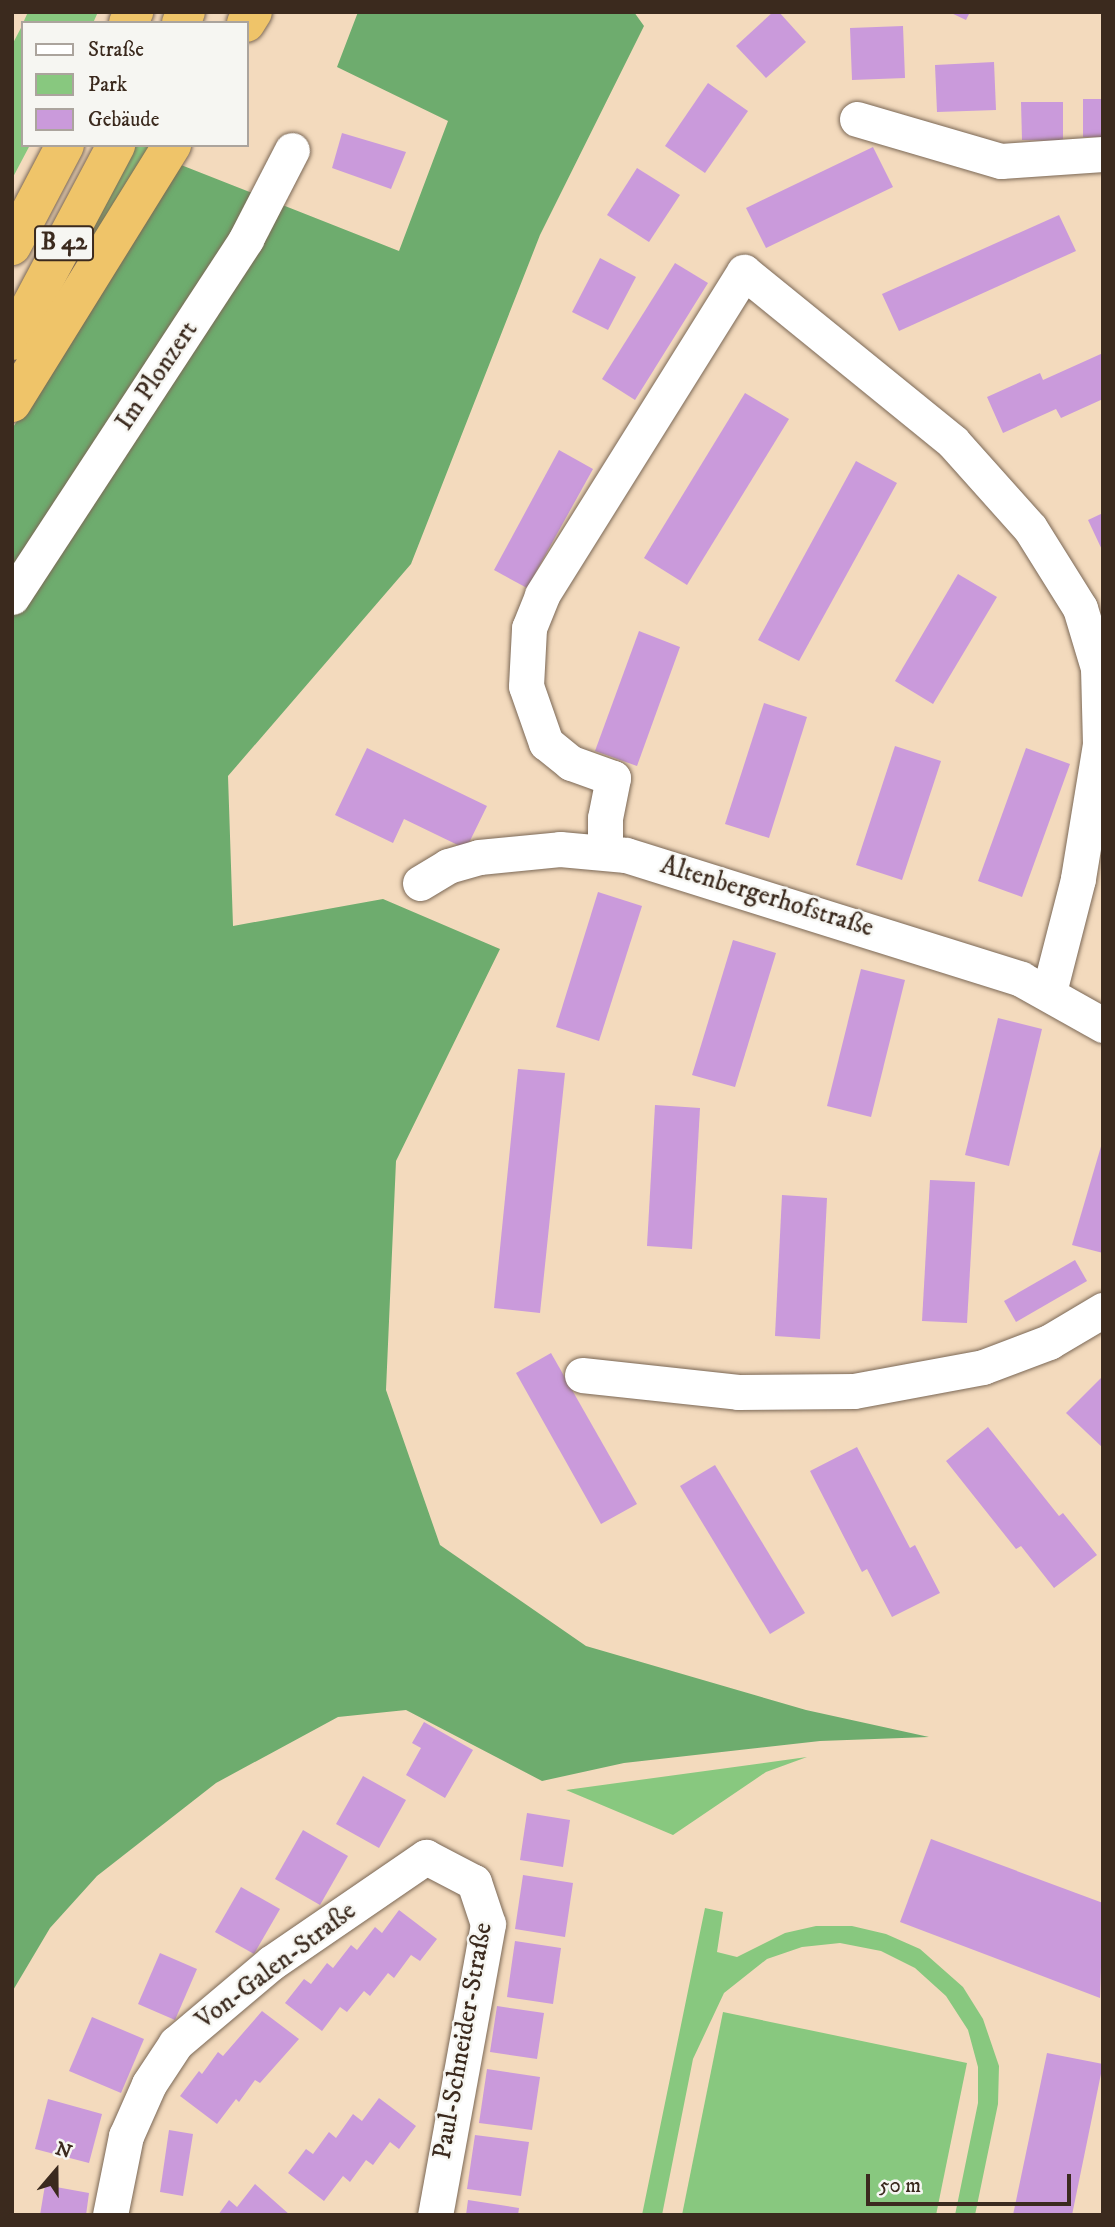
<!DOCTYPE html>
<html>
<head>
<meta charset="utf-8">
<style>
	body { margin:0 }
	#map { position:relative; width:1115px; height:2227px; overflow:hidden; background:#f3dabd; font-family:"IM FELL DW Pica",serif }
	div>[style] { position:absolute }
	.green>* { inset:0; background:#88c87f }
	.forest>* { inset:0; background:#6eac6e }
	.building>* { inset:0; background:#ca9adb }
	.roads { filter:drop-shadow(0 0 2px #7b6856) drop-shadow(0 0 2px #7b6856) }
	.minor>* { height:35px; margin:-17.5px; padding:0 17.5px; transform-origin:17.5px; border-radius:17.5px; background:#fff }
	.highway>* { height:38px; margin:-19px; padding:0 19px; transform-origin:19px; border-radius:19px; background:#efc469 }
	span { translate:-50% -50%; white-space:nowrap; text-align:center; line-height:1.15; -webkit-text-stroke:5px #f6f6f2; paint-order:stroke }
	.shield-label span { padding:2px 5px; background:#f6f6f2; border:2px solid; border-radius:5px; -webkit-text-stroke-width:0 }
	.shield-label { font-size:24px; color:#3b2a1e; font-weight:700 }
	.street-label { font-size:26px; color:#3b2a1e }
	.frame { position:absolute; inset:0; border:14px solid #3b2a1e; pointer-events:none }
	.legend { position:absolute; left:21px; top:21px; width:228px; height:126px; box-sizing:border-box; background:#f6f6f2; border:2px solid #aba49d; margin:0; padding:9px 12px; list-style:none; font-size:21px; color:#3b2a1e }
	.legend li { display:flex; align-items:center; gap:14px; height:35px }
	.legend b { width:35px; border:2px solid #aba49d }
	.north { position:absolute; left:21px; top:2136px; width:70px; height:70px; -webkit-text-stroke:5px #f6f6f2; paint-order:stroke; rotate:20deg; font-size:19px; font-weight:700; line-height:28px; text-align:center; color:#3b2a1e }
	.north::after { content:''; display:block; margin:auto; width:24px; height:32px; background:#3b2a1e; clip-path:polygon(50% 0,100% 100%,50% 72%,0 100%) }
	.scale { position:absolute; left:866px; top:2174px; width:205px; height:32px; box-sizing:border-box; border:4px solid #3b2a1e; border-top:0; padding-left:9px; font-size:21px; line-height:24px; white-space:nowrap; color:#3b2a1e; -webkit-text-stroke:5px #f6f6f2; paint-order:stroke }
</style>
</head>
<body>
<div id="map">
	<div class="green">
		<i style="clip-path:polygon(28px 12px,98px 12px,93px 23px,23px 23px)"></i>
		<i style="clip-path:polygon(23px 24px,23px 145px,30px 145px,12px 179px,12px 45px)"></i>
		<i style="clip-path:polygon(133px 145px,155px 145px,85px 250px,82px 243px)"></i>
		<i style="clip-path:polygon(807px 1757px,766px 1772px,673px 1835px,566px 1790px)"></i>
		<i style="clip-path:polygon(705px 1908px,723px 1912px,717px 1952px,737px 1957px,785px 1933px,816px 1926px,852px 1926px,886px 1934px,920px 1949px,963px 1987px,983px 2019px,999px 2066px,998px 2104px,975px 2215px,955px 2215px,978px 2103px,978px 2067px,968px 2030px,946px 1996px,915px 1968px,881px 1951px,840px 1943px,802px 1947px,767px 1959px,724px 1993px,693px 2059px,662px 2215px,642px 2215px)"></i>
		<i style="clip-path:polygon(723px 2012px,967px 2063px,936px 2215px,682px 2215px)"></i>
	</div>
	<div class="forest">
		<i style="clip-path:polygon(358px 12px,634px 12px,644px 26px,540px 235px,411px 564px,228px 776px,233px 926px,383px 899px,500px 949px,396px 1161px,386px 1390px,440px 1545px,586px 1646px,806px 1710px,929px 1737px,820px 1741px,624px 1763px,542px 1781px,406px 1710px,338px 1717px,216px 1783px,97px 1876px,50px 1928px,12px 1992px,12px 429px,176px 163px,399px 251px,448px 121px,337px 67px)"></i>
	</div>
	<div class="building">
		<i style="clip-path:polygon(773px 12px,779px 12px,806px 42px,766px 78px,736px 46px)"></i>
		<i style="clip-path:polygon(949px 12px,970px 12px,966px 20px)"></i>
		<i style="clip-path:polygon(903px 26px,905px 78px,852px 80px,850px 28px)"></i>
		<i style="clip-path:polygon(994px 62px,996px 110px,937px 112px,935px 65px)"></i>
		<i style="clip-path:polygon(708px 83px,748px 111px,705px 173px,665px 146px)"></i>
		<i style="clip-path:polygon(1083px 99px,1103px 99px,1103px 137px,1083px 137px)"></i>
		<i style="clip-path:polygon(1021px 102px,1063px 102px,1063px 141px,1022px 140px)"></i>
		<i style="clip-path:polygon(342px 133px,406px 152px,391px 189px,332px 168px)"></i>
		<i style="clip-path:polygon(873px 147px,893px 187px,766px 248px,746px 208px)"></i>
		<i style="clip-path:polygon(637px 168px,680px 195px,649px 242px,607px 215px)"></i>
		<i style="clip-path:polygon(1059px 215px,1076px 251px,899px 331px,882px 294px)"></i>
		<i style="clip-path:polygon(600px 258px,636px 277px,608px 330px,572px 312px)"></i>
		<i style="clip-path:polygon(675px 263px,708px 283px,635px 400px,602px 379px)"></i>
		<i style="clip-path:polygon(1103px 353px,1103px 399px,1061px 418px,1056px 409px,1003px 433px,987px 397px,1040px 373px,1043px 380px)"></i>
		<i style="clip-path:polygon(745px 393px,789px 419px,687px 585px,644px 558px)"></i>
		<i style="clip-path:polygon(559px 450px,593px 469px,527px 588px,494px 570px)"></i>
		<i style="clip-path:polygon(856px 461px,897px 483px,799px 661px,758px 640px)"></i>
		<i style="clip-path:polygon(1103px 513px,1103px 552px,1088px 520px)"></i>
		<i style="clip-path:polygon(958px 574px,997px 597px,933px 704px,895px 681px)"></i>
		<i style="clip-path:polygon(639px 631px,680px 647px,637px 766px,595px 751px)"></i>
		<i style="clip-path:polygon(764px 703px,807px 717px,769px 838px,725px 824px)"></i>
		<i style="clip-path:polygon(895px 746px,941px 761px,902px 880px,856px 865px)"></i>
		<i style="clip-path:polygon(367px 748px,487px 806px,466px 849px,404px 819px,393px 843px,335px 815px)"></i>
		<i style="clip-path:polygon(1026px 748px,1070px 764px,1022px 897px,978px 881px)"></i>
		<i style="clip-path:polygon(598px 892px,642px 906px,599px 1041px,556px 1027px)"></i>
		<i style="clip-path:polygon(733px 940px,776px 953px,735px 1087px,692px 1075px)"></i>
		<i style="clip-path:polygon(861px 969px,905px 980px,871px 1117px,827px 1106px)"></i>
		<i style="clip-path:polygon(998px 1018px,1042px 1029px,1009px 1166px,965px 1155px)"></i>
		<i style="clip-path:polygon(518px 1069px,565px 1073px,540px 1313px,494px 1308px)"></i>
		<i style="clip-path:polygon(655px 1105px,700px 1108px,692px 1249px,647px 1246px)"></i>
		<i style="clip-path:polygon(1102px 1143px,1103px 1143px,1103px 1253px,1072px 1245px)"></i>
		<i style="clip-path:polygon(930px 1180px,975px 1182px,967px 1323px,922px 1321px)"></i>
		<i style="clip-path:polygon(782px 1195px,827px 1198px,820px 1339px,775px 1336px)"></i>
		<i style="clip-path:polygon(1075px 1260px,1087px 1281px,1016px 1322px,1004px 1301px)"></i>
		<i style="clip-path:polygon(551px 1353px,637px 1504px,601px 1524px,516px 1373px)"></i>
		<i style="clip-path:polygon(1103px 1376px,1103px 1448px,1066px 1413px)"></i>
		<i style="clip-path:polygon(988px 1427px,1059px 1516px,1063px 1513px,1097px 1555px,1054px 1588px,1021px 1546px,1016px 1549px,946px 1461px)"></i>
		<i style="clip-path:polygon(857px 1447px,910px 1548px,915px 1545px,940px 1593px,892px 1617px,867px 1569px,862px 1572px,810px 1471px)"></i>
		<i style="clip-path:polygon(715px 1465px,805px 1613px,770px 1634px,680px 1486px)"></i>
		<i style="clip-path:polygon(424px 1722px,473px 1750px,445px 1798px,406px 1775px,421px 1748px,412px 1743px)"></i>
		<i style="clip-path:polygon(363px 1776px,406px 1800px,379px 1848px,336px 1824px)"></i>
		<i style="clip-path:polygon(527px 1813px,570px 1820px,563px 1867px,520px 1860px)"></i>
		<i style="clip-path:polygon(303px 1830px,348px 1856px,320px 1905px,275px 1879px)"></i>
		<i style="clip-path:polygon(931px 1839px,1103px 1903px,1100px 1998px,900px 1922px)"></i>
		<i style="clip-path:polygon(523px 1875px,573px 1883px,565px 1937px,515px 1929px)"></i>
		<i style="clip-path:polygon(241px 1887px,280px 1909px,254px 1954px,215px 1932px)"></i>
		<i style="clip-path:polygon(399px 1910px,437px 1939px,420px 1961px,411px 1955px,394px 1978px,388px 1973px,370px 1996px,364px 1991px,347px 2012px,340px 2007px,322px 2031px,285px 2003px,304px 1979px,311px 1984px,327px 1963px,333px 1968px,351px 1945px,357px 1950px,375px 1927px,382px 1933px)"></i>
		<i style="clip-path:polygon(515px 1941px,561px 1948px,553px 2004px,507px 1997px)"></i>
		<i style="clip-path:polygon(160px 1953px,197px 1969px,175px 2020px,138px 2004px)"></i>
		<i style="clip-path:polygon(497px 2006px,544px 2013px,537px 2059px,490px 2052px)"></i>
		<i style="clip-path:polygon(262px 2011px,299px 2039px,260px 2083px,255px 2080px,239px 2102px,236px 2099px,217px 2124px,180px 2096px,199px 2071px,202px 2074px,218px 2052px,223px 2056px)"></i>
		<i style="clip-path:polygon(92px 2017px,144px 2039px,121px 2093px,69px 2071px)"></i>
		<i style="clip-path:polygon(1047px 2053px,1103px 2064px,1072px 2215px,1013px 2215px)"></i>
		<i style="clip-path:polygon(487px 2069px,540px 2077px,532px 2130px,479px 2123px)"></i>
		<i style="clip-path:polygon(379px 2098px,416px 2126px,399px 2149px,390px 2142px,373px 2165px,366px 2160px,350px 2182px,343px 2176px,324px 2201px,288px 2173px,306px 2149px,313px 2154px,329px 2132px,336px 2138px,353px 2114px,362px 2121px)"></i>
		<i style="clip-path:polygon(48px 2099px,102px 2114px,89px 2163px,35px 2149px)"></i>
		<i style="clip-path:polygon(169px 2130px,193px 2134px,183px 2196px,160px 2192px)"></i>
		<i style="clip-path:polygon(475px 2135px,529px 2142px,521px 2196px,467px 2189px)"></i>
		<i style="clip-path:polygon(255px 2184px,290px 2215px,218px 2215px,229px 2200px,237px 2207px)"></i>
		<i style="clip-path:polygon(45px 2185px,89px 2193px,86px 2215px,40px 2215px)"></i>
		<i style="clip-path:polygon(468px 2200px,519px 2208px,518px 2215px,466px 2215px)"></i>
	</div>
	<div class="roads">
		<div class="minor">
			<i style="left:857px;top:119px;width:150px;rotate:16.3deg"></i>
			<i style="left:1001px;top:161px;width:102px;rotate:-3.9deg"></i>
			<i style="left:12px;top:597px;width:428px;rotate:-56.8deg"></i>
			<i style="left:246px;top:239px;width:100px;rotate:-62.7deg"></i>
			<i style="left:605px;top:851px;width:33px;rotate:-90deg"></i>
			<i style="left:605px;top:818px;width:41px;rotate:-78.7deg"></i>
			<i style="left:613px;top:778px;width:45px;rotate:-160.3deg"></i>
			<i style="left:571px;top:763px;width:32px;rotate:-141deg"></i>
			<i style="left:546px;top:743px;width:60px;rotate:-109.3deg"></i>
			<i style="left:526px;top:686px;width:58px;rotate:-87deg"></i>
			<i style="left:529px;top:628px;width:35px;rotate:-68deg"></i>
			<i style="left:542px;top:595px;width:381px;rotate:-58deg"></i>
			<i style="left:744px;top:272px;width:269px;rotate:39.1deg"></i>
			<i style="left:953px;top:442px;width:115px;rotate:48.2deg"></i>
			<i style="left:1030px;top:528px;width:94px;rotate:58deg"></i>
			<i style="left:1080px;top:608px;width:63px;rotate:73.3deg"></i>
			<i style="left:1098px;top:668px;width:76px;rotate:88.5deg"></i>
			<i style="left:1100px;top:744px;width:137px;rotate:99.3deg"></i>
			<i style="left:1078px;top:879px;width:117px;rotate:104.4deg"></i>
			<i style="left:420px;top:883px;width:33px;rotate:-31deg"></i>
			<i style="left:448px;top:866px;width:32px;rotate:-16deg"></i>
			<i style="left:479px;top:857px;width:81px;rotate:-5.6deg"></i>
			<i style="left:560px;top:849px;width:66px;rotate:5.2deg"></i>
			<i style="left:626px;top:855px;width:414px;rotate:17.4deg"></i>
			<i style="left:1021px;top:979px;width:94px;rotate:29.3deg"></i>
			<i style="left:582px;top:1375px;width:157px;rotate:6.2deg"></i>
			<i style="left:738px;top:1392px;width:116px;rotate:-0.5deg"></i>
			<i style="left:854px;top:1391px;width:131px;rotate:-10.5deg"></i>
			<i style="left:983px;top:1367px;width:71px;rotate:-20.7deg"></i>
			<i style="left:1049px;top:1342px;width:63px;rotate:-30.7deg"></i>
			<i style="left:110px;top:2215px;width:81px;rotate:-78.6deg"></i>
			<i style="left:126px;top:2136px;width:57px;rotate:-66.1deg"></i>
			<i style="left:149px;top:2084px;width:49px;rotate:-56.6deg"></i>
			<i style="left:176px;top:2043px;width:124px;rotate:-40.1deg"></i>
			<i style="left:271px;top:1963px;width:188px;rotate:-34.4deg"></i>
			<i style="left:426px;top:1857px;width:54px;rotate:27.5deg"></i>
			<i style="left:474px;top:1882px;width:44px;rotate:71.6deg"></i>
			<i style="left:488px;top:1924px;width:296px;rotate:100.3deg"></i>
		</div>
		<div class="highway">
			<i style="left:128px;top:23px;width:13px;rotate:-61deg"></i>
			<i style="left:181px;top:23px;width:12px;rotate:-66deg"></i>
			<i style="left:246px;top:23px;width:13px;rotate:-58deg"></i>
			<i style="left:12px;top:246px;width:114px;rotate:-62.3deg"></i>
			<i style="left:12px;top:341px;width:222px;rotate:-62deg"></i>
			<i style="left:12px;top:403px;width:304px;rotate:-58.2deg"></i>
		</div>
	</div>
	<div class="shield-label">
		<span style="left:64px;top:243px">B 42</span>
	</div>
	<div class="street-label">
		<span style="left:157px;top:376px;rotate:-56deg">Im Plonzert</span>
		<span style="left:767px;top:897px;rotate:17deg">Altenbergerhofstraße</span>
		<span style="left:276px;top:1966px;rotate:-37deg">Von-Galen-Straße</span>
		<span style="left:463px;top:2041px;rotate:-80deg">Paul-Schneider-Straße</span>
	</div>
	<div class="frame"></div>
	<ul class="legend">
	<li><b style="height:9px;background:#fff"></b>Straße</li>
	<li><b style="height:19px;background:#88c87f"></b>Park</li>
	<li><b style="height:19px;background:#ca9adb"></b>Gebäude</li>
	</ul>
	<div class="north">N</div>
	<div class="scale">50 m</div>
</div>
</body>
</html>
